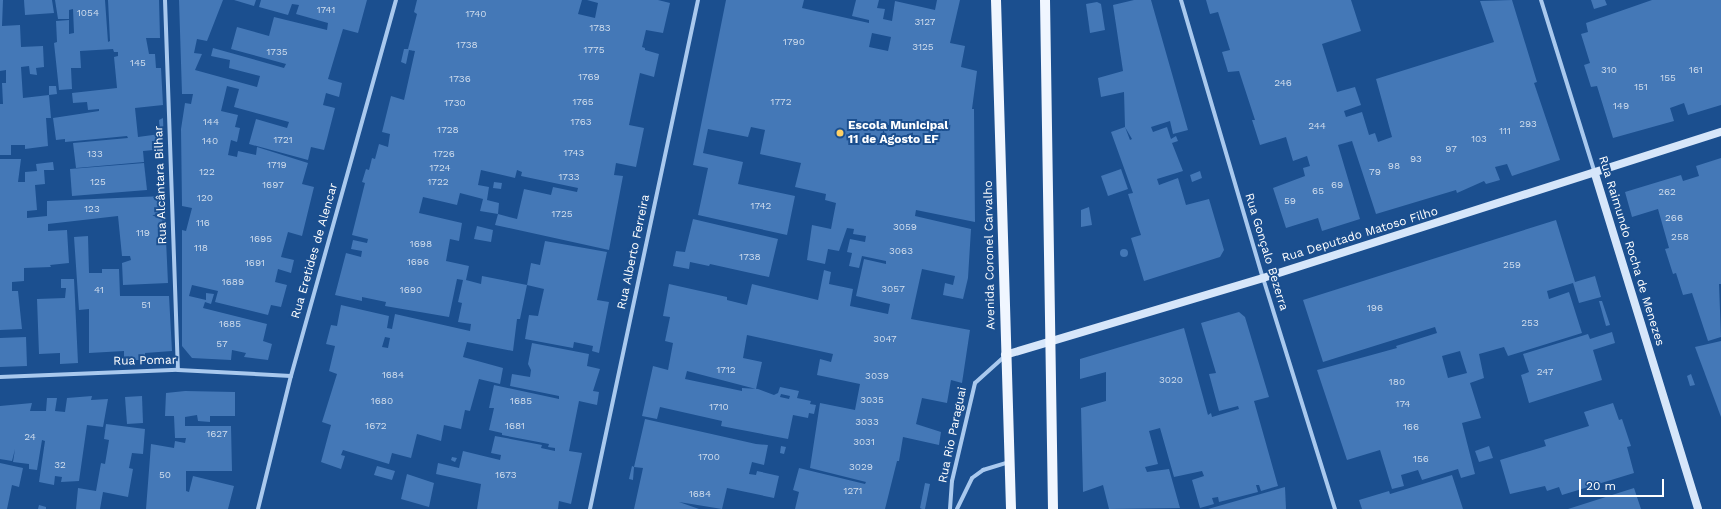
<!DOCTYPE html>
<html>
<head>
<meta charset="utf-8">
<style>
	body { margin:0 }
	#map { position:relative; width:1721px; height:509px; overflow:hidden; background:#1b4f8f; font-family:"Work Sans",sans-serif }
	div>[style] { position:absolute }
	.building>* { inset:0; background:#4478b7 }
	.round { border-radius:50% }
	.street>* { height:4px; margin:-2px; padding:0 2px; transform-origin:2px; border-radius:2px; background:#a9c9ee }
	.secondary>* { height:8px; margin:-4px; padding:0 4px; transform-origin:4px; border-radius:4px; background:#d6e6fa }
	.primary>* { height:10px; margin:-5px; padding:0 5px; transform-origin:5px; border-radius:5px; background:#f0f6ff }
	.dots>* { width:11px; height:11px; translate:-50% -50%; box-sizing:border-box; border:2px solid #1b4f8f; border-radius:50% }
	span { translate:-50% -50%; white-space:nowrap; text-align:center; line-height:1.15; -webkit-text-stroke:4px #1b4f8f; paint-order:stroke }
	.number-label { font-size:10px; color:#d0dded }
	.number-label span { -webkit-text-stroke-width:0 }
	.poi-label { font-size:12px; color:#fff; font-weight:700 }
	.left { translate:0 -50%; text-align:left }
	.street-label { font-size:12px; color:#fff }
	.scale { position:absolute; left:1579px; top:479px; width:85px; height:18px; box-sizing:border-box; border:2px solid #fff; border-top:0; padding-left:5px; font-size:12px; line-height:14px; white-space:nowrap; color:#fff; -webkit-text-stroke:3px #1b4f8f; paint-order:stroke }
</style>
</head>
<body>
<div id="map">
	<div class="building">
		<i style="clip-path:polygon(0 0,3px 0,2px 26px,20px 25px,21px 47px,43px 46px,44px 67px,36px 68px,37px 75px,30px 74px,29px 66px,21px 67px,23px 98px,49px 95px,49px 86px,56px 86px,57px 94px,49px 95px,51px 118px,46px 118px,48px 146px,25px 149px,25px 145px,11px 145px,11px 155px,0 155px,0 104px,3px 104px,2px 83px,6px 83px,6px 70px,0 71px)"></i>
		<i style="clip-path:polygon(24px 0,52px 0,54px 13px,25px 15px)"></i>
		<i style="clip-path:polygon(55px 0,105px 0,108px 42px,110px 41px,108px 0,159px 0,160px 38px,146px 38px,149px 54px,155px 54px,156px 68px,161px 68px,163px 105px,135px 108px,138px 137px,160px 134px,159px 120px,163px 118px,164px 149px,143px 151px,144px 162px,76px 168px,73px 143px,128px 138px,127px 136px,65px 142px,65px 139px,56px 140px,53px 118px,99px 111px,99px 109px,88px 110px,87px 102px,73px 103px,72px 93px,117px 88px,114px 57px,118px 56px,118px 52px,114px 52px,113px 49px,80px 51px,81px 68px,71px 68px,72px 89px,59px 90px,54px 43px,57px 42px,56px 21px,69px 20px,69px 34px,74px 33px,73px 9px,69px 10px,69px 19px,58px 19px)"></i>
		<i style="clip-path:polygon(179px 0,223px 0,207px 41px,197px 39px,194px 53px,202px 54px,195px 70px,257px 87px,260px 76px,229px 68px,230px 60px,211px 56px,213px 48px,284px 68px,286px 64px,231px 49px,237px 27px,269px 36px,274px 17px,327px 30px,328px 23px,296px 14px,299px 5px,292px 4px,288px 15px,259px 7px,261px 0,367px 0,358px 33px,343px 29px,328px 79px,342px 83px,339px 97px,326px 93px,323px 105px,335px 108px,327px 139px,324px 150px,311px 147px,308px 160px,249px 144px,256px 119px,287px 128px,289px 122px,234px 107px,239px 89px,227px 86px,221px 111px,238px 115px,235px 127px,240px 128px,237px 142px,231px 140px,228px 155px,237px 157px,238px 151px,256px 155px,257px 147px,308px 163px,302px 184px,314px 187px,302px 236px,288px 232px,281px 257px,294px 260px,291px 273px,278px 269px,275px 282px,287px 285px,281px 307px,271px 305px,268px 315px,215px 302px,218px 291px,192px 285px,189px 296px,206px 300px,206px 293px,214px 294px,211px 304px,205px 302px,203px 308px,267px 324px,263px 341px,272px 344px,268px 360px,244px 357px,246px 353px,232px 350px,231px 360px,192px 358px,182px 346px,182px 230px,186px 231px,192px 208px,182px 206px,181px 129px,185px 103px,191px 104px,193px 94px,182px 94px)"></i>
		<i style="clip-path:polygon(234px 0,256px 0,254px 6px)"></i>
		<i style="clip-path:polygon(evenodd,417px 0,582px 0,578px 14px,595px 18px,598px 3px,587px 0,658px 0,670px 3px,663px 33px,646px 30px,642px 47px,645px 48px,645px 50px,659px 54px,654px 77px,640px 73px,629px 125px,644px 128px,636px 167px,616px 163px,614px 175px,623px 176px,609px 250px,495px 225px,498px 214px,480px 211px,483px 199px,460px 193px,457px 205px,423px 197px,419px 213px,462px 223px,459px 241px,450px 239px,446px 261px,469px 266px,466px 280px,481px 284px,482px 276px,527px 285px,531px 263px,540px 265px,545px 241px,607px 252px,597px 300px,609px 302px,599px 353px,592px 351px,593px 346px,574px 342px,573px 348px,525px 339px,529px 315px,538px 316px,544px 289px,527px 285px,520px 319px,517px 319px,513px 351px,467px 342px,463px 357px,503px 368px,500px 384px,479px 379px,470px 411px,465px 410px,461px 429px,444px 425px,441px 441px,417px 434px,411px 458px,392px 453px,389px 464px,343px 450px,341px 455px,345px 456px,341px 469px,321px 462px,331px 425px,322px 422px,337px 374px,329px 371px,335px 346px,326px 344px,331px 325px,337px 326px,341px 305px,389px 316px,387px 328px,392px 329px,395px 314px,470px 331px,471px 324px,458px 322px,462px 303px,458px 302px,463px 280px,457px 279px,449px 317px,385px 306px,386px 302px,362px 297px,362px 301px,335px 295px,346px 253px,361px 257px,362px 251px,351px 249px,353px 240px,367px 243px,368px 239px,352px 235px,365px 183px,362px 182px,366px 169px,369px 170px,372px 158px,375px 159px,379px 144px,388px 147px,390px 134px,382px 132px,391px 96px,404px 100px,415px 51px,409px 50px,406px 64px,401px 62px,404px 49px,408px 49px,417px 14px,414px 12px,417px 0,481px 170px,515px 178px,517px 170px,522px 172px,521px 176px,578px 188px,577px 192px,553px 187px,551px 195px,524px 189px,517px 219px,498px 214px,499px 203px,487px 200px,489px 187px,478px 185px,481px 170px,417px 0,385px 337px,390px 338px,388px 348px,382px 347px,385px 337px)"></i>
		<i style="clip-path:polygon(evenodd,726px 0,804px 0,802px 8px,869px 23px,869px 20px,852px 16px,856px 0,879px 0,877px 8px,885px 9px,883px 19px,892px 21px,895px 1px,935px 10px,937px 0,960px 0,950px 43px,965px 46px,961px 67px,977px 71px,972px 109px,974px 109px,975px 222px,916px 210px,915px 216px,971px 229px,968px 278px,963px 299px,943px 295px,945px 283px,953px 285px,955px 276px,922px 269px,911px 319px,970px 330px,962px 383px,951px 380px,947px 403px,922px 398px,916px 424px,941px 432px,939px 445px,903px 437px,899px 461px,897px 461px,885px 509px,795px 509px,799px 492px,793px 490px,799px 468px,865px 484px,866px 482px,810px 468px,820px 403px,855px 410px,860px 384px,817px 375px,820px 359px,831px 362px,833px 354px,747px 335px,743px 358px,762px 362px,756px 389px,687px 371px,685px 379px,742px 391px,742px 388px,758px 389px,774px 395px,778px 393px,780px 387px,799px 391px,797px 398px,811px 401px,810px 404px,816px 405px,814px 414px,809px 413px,808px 418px,793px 415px,788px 439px,721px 426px,722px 421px,660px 407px,657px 419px,642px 416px,653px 366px,668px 370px,673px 343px,665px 341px,670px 317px,663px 316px,669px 284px,727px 297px,727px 300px,747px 305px,752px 284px,818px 300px,824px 270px,831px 272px,829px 284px,853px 289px,850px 306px,888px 314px,890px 304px,856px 296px,864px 259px,886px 264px,886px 261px,862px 256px,859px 268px,849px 266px,852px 253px,847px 252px,850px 239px,865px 242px,866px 236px,853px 234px,854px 229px,847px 228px,839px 251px,828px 249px,825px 264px,807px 260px,812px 225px,831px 229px,836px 203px,825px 200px,826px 194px,795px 187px,801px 163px,760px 154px,765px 130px,751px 127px,748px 137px,708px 129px,703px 153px,743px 162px,738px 184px,795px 196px,787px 235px,698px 215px,708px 168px,693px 165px,726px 0,872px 33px,891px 37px,888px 51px,869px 47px,872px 33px,726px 0,781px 394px,790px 396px,789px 399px,780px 397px,781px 394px)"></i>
		<i style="clip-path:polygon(1134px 0,1151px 0,1188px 130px,1173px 134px,1170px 121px,1151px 127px,1153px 132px,1167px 127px,1171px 139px,1176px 136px,1178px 141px,1172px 143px,1183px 171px,1157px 179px,1159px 185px,1178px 178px,1186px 205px,1209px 199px,1224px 250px,1220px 257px,1144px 281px,1131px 238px,1141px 235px,1128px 194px,1133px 193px,1111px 132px,1125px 127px,1130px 140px,1132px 139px,1125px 127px,1124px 92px,1101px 97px,1098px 78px,1123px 71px,1113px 5px)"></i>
		<i style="clip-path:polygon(1206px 0,1351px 0,1361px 31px,1322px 44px,1337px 92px,1355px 87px,1361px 105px,1344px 111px,1346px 117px,1362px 112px,1369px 135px,1375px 133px,1378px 142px,1392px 137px,1376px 79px,1494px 42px,1480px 1px,1512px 0,1537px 82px,1534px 83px,1560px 160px,1512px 176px,1507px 164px,1495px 167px,1500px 180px,1486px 184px,1484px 181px,1457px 193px,1456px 190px,1376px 214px,1352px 141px,1338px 145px,1360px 219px,1322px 231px,1318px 218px,1286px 228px,1273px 188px,1305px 176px,1303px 168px,1310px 166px,1307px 156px,1293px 161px,1286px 137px,1260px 145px,1252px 120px,1255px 120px,1239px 71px,1228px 72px,1222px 52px,1230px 50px,1218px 12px,1210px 14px)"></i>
		<i style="clip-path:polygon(1591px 0,1605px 0,1607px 5px,1594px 9px)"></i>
		<i style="clip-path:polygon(1652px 0,1721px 0,1721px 105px,1688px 115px,1684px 103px,1670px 108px,1674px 121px,1613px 138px,1597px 86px,1591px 87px,1584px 65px,1590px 63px,1581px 34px,1588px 32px,1586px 23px)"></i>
		<i style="clip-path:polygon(1097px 2px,1101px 4px,1105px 30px,1090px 33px,1086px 4px)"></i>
		<i style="clip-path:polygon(1721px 158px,1721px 284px,1719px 284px,1721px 337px,1708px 341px,1692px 293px,1683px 295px,1676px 273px,1673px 274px,1665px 249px,1669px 248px,1658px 209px,1632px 217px,1625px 192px,1681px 175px,1683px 181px,1699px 176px,1696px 166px)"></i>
		<i style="clip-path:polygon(0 159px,21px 159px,18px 182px,25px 182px,25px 172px,37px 171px,36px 164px,53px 162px,54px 170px,44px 170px,45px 184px,35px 185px,37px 210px,27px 211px,27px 218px,47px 216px,47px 201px,164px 196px,168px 283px,123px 285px,122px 263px,131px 260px,130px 256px,122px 256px,118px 216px,48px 224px,48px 231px,67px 230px,69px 263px,50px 265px,51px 267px,24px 268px,24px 281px,12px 282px,12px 291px,18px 291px,22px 329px,0 330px)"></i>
		<i style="clip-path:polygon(144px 163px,147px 190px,72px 196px,70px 169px)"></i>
		<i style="clip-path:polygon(1121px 169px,1128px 189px,1108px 196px,1101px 176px)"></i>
		<i style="clip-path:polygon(1200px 171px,1202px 178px,1192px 182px,1190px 175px)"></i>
		<i style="clip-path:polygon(494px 182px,502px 183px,501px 189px,493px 188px)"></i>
		<i style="clip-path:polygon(1089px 207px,1092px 225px,1081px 227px,1081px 210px)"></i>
		<i style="clip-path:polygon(693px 219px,778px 239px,769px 277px,710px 264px,709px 266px,690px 262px,689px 269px,673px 266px,676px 251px,685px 252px)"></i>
		<i style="clip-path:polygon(evenodd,1556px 220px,1575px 282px,1595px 276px,1601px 297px,1579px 303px,1573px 283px,1547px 291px,1549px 299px,1569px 292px,1582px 333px,1508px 356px,1504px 347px,1479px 354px,1484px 378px,1470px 383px,1481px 418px,1462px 423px,1475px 474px,1461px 478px,1458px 469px,1422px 480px,1418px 470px,1401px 475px,1404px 486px,1392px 489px,1380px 450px,1347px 460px,1317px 370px,1397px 348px,1396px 346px,1437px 333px,1435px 327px,1323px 362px,1303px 300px,1556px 220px,1460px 351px,1467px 373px,1448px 378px,1442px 356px,1460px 351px)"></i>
		<i style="clip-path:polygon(477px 226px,493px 230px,491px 242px,474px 239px)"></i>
		<i style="clip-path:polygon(88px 236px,89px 273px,102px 273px,102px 269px,119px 269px,120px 296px,169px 296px,172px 351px,145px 353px,145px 360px,124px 360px,124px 351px,89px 353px,89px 309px,79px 310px,74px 237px)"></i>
		<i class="round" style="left:1120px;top:249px;width:8px;height:8px"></i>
		<i style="clip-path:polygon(61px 279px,74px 279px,78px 363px,60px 364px,60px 353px,39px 354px,37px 299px,65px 298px,66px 288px,61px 288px)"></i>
		<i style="clip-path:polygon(1599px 301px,1602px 301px,1610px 325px,1606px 326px)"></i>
		<i style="clip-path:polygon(1239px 312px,1245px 317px,1269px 397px,1254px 401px,1278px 486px,1261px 491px,1259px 485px,1256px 485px,1258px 492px,1219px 502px,1218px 497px,1212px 498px,1214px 504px,1200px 508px,1192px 480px,1204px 476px,1202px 471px,1174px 477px,1160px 428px,1149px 431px,1158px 464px,1145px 467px,1147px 472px,1169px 469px,1180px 508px,1109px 509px,1103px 485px,1083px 492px,1081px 408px,1106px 401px,1106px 372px,1080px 379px,1080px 359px,1184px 328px,1208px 415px,1211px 413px,1212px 417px,1239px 409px,1238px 406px,1219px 411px,1209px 374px,1216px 373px,1201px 323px)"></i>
		<i style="clip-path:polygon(1612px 332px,1615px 343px,1593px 350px,1602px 380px,1529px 403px,1521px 375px,1529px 372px,1523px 354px,1588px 334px,1590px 339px)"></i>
		<i style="clip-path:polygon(26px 337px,27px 366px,0 367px,0 338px)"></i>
		<i style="clip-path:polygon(1721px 341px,1721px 417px,1695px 347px)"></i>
		<i style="clip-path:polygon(532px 343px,589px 354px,587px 366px,600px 369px,593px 391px,599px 392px,597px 405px,579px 401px,569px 451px,582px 453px,571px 504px,559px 501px,558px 509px,477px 509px,481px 484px,436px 474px,438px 463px,459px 468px,463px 451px,500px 460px,501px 455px,491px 453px,495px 436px,542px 445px,541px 448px,555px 451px,555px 448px,548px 447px,549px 444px,502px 435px,502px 433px,489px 430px,494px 408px,489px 408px,494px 385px,559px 399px,559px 396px,510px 386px,512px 374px,530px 377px,531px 370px,528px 364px)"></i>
		<i style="clip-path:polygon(1691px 374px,1695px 385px,1690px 386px,1687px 376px)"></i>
		<i style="clip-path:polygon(185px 391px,235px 392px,235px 416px,210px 416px,210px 422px,198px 421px,197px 415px,185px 417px,185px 426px,231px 426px,232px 471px,186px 471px,186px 491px,189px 492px,193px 476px,234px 486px,228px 509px,146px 509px,151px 444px,174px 448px,175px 441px,185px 443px,186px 438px,175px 438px,174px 416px,165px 416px,166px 393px)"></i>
		<i style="clip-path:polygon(92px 396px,91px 400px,108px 399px,103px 427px,87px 425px,79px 481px,61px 482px,62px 477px,55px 476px,54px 485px,39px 482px,45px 441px,42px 440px,37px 470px,29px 469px,29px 464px,13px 462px,15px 449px,12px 461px,0 459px,0 406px,32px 403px,30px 411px,46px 411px,47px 398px,57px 398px,55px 411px,65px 412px,67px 398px)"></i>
		<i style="clip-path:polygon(142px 396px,143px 423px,127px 424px,125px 397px)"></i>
		<i style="clip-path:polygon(1613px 403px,1619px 420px,1622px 419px,1631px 446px,1627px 447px,1634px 473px,1562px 495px,1559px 487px,1547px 491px,1545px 486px,1510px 494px,1500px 460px,1546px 446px,1544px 440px,1589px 426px,1584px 412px)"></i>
		<i style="clip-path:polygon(645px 419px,756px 444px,768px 445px,764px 465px,752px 462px,749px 474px,756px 475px,757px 471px,779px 476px,774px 498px,727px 488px,722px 509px,679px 502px,699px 509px,634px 509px,643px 468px,634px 467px)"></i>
		<i style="clip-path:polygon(106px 424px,145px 429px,143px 454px,132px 453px,129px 468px,133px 469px,128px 497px,103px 492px,100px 509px,76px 509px,78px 488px,96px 491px,101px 463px,105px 464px,109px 440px,104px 439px)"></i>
		<i style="clip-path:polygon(781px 446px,786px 447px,784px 454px,780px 453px)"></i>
		<i style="clip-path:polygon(1489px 446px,1493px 458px,1479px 462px,1475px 451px)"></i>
		<i style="clip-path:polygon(452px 457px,457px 458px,455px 462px,451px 460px)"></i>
		<i style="clip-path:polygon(0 463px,23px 468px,19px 487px,12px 485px,7px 509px,0 509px)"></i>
		<i style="clip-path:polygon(377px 466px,395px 471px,392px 480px,374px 475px)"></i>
		<i style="clip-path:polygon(632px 466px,634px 467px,633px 480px,629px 479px)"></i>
		<i style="clip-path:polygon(407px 474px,434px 483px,429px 507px,401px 499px)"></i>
		<i style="clip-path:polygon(1452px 475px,1463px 509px,1362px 509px,1359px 500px,1389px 491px,1390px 494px)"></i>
		<i style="clip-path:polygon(925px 483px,930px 484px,925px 509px,922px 509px,920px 508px)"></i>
		<i style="clip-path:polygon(1285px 487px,1286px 509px,1208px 509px)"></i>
		<i style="clip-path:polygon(1634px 488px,1641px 509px,1568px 509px)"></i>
		<i style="clip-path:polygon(39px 505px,46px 507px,46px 509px,38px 509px)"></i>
	</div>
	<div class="street">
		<i style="left:165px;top:0;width:370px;rotate:88deg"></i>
		<i style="left:1181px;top:0;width:290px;rotate:73.6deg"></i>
		<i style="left:1263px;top:278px;width:242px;rotate:72.7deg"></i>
		<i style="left:1541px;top:0;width:181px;rotate:72.7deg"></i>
		<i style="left:0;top:377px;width:178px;rotate:-2.3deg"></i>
		<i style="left:178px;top:370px;width:113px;rotate:3deg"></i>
		<i style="left:258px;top:509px;width:137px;rotate:-76.1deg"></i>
		<i style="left:291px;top:376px;width:390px;rotate:-74.4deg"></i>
		<i style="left:590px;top:509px;width:520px;rotate:-78.02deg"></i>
		<i style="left:950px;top:509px;width:28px;rotate:-86deg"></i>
		<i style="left:952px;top:481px;width:101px;rotate:-76.8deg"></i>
		<i style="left:975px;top:383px;width:40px;rotate:-42deg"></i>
		<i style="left:957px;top:509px;width:34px;rotate:-64deg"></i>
		<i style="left:972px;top:478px;width:14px;rotate:-36deg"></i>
		<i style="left:983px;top:470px;width:27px;rotate:-17deg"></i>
	</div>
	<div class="secondary">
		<i style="left:1595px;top:174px;width:350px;rotate:72.9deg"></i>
		<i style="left:1005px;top:355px;width:269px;rotate:-16.6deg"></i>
		<i style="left:1263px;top:278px;width:481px;rotate:-17.7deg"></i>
	</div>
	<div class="primary">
		<i style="left:996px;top:0;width:509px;rotate:88.31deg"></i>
		<i style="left:1045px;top:0;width:509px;rotate:89.1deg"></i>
	</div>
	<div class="dots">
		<i style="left:840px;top:133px;background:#ffd166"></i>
	</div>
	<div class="number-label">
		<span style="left:326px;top:10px">1741</span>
		<span style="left:88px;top:13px">1054</span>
		<span style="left:476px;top:14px">1740</span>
		<span style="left:925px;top:22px">3127</span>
		<span style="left:600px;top:28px">1783</span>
		<span style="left:794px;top:42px">1790</span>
		<span style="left:467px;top:45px">1738</span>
		<span style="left:923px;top:47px">3125</span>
		<span style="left:594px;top:50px">1775</span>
		<span style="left:277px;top:52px">1735</span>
		<span style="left:138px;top:63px">145</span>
		<span style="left:1609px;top:70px">310</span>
		<span style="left:1696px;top:70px">161</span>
		<span style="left:589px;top:77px">1769</span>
		<span style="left:1668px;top:78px">155</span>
		<span style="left:460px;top:79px">1736</span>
		<span style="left:1283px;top:83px">246</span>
		<span style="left:1641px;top:87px">151</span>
		<span style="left:583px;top:102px">1765</span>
		<span style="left:781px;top:102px">1772</span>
		<span style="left:455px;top:103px">1730</span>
		<span style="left:1621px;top:106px">149</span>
		<span style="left:211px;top:122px">144</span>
		<span style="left:581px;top:122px">1763</span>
		<span style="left:1528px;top:124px">293</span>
		<span style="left:1317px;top:126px">244</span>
		<span style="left:448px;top:130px">1728</span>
		<span style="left:1505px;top:131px">111</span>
		<span style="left:1479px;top:139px">103</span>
		<span style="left:283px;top:140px">1721</span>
		<span style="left:210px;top:141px">140</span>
		<span style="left:1451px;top:149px">97</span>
		<span style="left:574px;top:153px">1743</span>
		<span style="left:95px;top:154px">133</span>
		<span style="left:444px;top:154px">1726</span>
		<span style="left:1416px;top:159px">93</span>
		<span style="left:277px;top:165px">1719</span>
		<span style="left:1394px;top:166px">98</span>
		<span style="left:440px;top:168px">1724</span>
		<span style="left:207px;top:172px">122</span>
		<span style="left:1375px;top:172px">79</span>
		<span style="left:569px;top:177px">1733</span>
		<span style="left:98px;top:182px">125</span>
		<span style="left:438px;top:182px">1722</span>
		<span style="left:273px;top:185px">1697</span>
		<span style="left:1337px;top:185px">69</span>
		<span style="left:1318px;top:191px">65</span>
		<span style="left:1667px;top:192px">262</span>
		<span style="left:205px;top:198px">120</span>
		<span style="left:1290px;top:201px">59</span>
		<span style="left:761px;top:206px">1742</span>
		<span style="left:92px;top:209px">123</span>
		<span style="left:562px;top:214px">1725</span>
		<span style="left:1674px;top:218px">266</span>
		<span style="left:203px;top:223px">116</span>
		<span style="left:905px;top:227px">3059</span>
		<span style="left:143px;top:233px">119</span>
		<span style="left:1680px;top:237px">258</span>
		<span style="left:261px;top:239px">1695</span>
		<span style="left:421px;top:244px">1698</span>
		<span style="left:201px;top:248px">118</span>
		<span style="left:901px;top:251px">3063</span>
		<span style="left:750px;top:257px">1738</span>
		<span style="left:418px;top:262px">1696</span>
		<span style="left:255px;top:263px">1691</span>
		<span style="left:1512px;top:265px">259</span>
		<span style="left:233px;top:282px">1689</span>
		<span style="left:893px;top:289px">3057</span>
		<span style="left:99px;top:290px">41</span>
		<span style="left:411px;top:290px">1690</span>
		<span style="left:146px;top:305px">51</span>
		<span style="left:1375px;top:308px">196</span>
		<span style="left:1530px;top:323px">253</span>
		<span style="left:230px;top:324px">1685</span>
		<span style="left:885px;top:339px">3047</span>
		<span style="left:222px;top:344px">57</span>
		<span style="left:726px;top:370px">1712</span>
		<span style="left:1545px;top:372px">247</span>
		<span style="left:393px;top:375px">1684</span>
		<span style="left:877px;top:376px">3039</span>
		<span style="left:1171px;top:380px">3020</span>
		<span style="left:1397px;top:382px">180</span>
		<span style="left:872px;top:400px">3035</span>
		<span style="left:382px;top:401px">1680</span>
		<span style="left:521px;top:401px">1685</span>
		<span style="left:1403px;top:404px">174</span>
		<span style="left:719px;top:407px">1710</span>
		<span style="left:867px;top:422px">3033</span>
		<span style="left:376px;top:426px">1672</span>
		<span style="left:515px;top:426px">1681</span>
		<span style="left:1411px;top:427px">166</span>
		<span style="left:217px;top:434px">1627</span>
		<span style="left:30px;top:437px">24</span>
		<span style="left:864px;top:442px">3031</span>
		<span style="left:709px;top:457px">1700</span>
		<span style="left:1421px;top:459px">156</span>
		<span style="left:60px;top:465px">32</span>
		<span style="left:861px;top:467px">3029</span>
		<span style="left:165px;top:475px">50</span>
		<span style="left:506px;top:475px">1673</span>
		<span style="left:853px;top:491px">1271</span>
		<span style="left:700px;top:494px">1684</span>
	</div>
	<div class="poi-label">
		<span class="left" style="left:848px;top:133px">Escola Municipal<br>11 de Agosto EF</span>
	</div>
	<div class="street-label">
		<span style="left:161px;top:185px;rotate:-92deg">Rua Alcântara Bilhar</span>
		<span style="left:1360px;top:235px;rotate:-17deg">Rua Deputado Matoso Filho</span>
		<span style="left:315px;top:251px;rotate:-74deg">Rua Eretides de Alencar</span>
		<span style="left:1631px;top:251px;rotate:73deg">Rua Raimundo Rocha de Menezes</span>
		<span style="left:634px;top:252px;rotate:-78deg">Rua Alberto Ferreira</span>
		<span style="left:1266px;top:252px;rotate:73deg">Rua Gonçalo Bezerra</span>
		<span style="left:990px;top:255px;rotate:-91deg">Avenida Coronel Carvalho</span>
		<span style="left:145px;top:361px;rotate:-1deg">Rua Pomar</span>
		<span style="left:953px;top:435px;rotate:-78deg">Rua Rio Paraguai</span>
	</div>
	<div class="scale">20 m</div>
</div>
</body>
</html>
